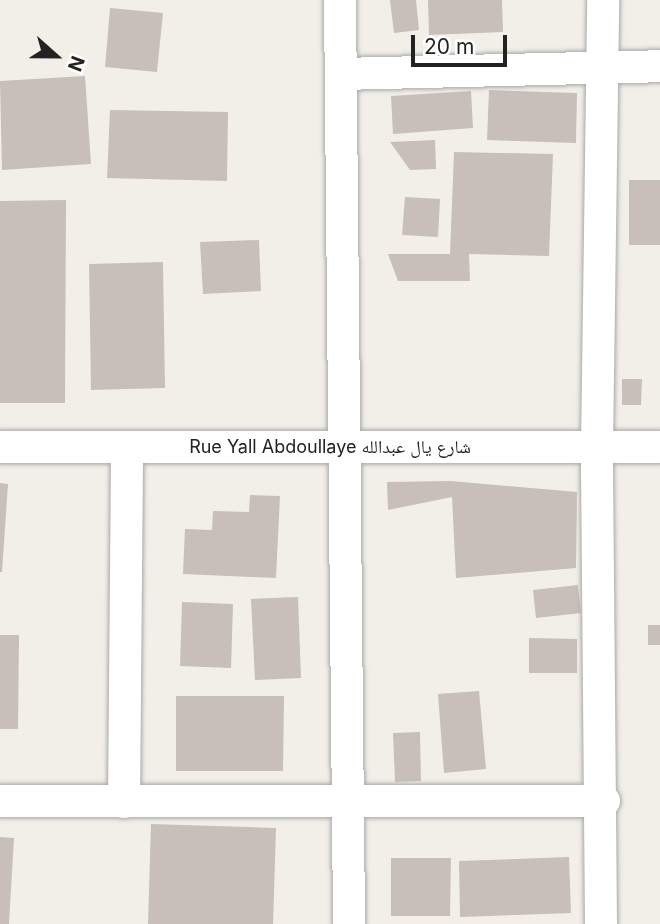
<!DOCTYPE html>
<html>
<head>
<meta charset="utf-8">
<style>
	body { margin:0 }
	#map { position:relative; width:660px; height:924px; overflow:hidden; background:#f2efe9; font-family:Inter,"Noto Naskh Arabic",sans-serif }
	div>[style] { position:absolute }
	.building>* { inset:0; background:#c7bfb8 }
	.roads { filter:drop-shadow(0 0 2px #a9a9a9) drop-shadow(0 0 2px #a9a9a9) }
	.minor>* { height:32px; margin:-16px; padding:0 16px; transform-origin:16px; border-radius:16px; background:#fff }
	span { translate:-50% -50%; white-space:nowrap; text-align:center; line-height:1.15; -webkit-text-stroke:7px #fff; paint-order:stroke }
	.street-label { font-size:18px; color:#222 }
	.north { position:absolute; left:21px; top:21px; width:70px; height:70px; -webkit-text-stroke:5px #fff; paint-order:stroke; rotate:111deg; font-size:19px; font-weight:700; line-height:28px; text-align:center; color:#222 }
	.north::after { content:''; display:block; margin:auto; width:24px; height:32px; background:#222; clip-path:polygon(50% 0,100% 100%,50% 72%,0 100%) }
	.scale { position:absolute; left:411px; top:35px; width:96px; height:32px; box-sizing:border-box; border:4px solid #222; border-top:0; padding-left:9px; font-size:21px; line-height:24px; white-space:nowrap; color:#222; -webkit-text-stroke:5px #fff; paint-order:stroke }
</style>
</head>
<body>
<div id="map">
	<div class="building">
		<i style="clip-path:polygon(390px 0,416px 0,419px 30px,394px 33px)"></i>
		<i style="clip-path:polygon(428px 0,502px 0,503px 32px,429px 35px)"></i>
		<i style="clip-path:polygon(110px 8px,163px 13px,157px 72px,105px 67px)"></i>
		<i style="clip-path:polygon(85px 76px,91px 164px,2px 170px,0 81px)"></i>
		<i style="clip-path:polygon(489px 90px,577px 93px,576px 143px,487px 140px)"></i>
		<i style="clip-path:polygon(471px 91px,473px 128px,393px 134px,391px 96px)"></i>
		<i style="clip-path:polygon(110px 110px,228px 112px,227px 181px,107px 178px)"></i>
		<i style="clip-path:polygon(435px 140px,436px 169px,410px 170px,390px 142px)"></i>
		<i style="clip-path:polygon(454px 152px,553px 154px,549px 256px,469px 254px,470px 281px,398px 281px,388px 254px,450px 254px)"></i>
		<i style="clip-path:polygon(629px 180px,660px 180px,660px 245px,629px 245px)"></i>
		<i style="clip-path:polygon(405px 197px,440px 199px,438px 237px,402px 235px)"></i>
		<i style="clip-path:polygon(66px 200px,65px 403px,0 403px,0 201px)"></i>
		<i style="clip-path:polygon(259px 240px,261px 291px,203px 294px,200px 242px)"></i>
		<i style="clip-path:polygon(163px 262px,165px 388px,91px 390px,89px 264px)"></i>
		<i style="clip-path:polygon(622px 379px,642px 379px,641px 405px,622px 405px)"></i>
		<i style="clip-path:polygon(451px 481px,577px 492px,576px 568px,456px 578px,452px 497px,388px 510px,387px 482px)"></i>
		<i style="clip-path:polygon(0 483px,8px 484px,2px 572px,0 572px)"></i>
		<i style="clip-path:polygon(250px 495px,280px 496px,276px 578px,183px 574px,185px 529px,212px 530px,213px 511px,249px 512px)"></i>
		<i style="clip-path:polygon(578px 585px,581px 613px,536px 618px,533px 590px)"></i>
		<i style="clip-path:polygon(298px 597px,301px 678px,255px 680px,251px 599px)"></i>
		<i style="clip-path:polygon(182px 602px,233px 604px,231px 668px,180px 666px)"></i>
		<i style="clip-path:polygon(648px 625px,660px 625px,660px 645px,648px 645px)"></i>
		<i style="clip-path:polygon(0 635px,19px 635px,18px 729px,0 729px)"></i>
		<i style="clip-path:polygon(529px 638px,577px 639px,577px 673px,529px 673px)"></i>
		<i style="clip-path:polygon(479px 691px,486px 769px,444px 773px,438px 694px)"></i>
		<i style="clip-path:polygon(176px 696px,284px 696px,283px 771px,176px 771px)"></i>
		<i style="clip-path:polygon(420px 732px,421px 781px,395px 782px,393px 733px)"></i>
		<i style="clip-path:polygon(151px 824px,276px 828px,273px 924px,148px 924px)"></i>
		<i style="clip-path:polygon(0 837px,14px 838px,9px 924px,0 924px)"></i>
		<i style="clip-path:polygon(569px 857px,571px 913px,460px 917px,459px 861px)"></i>
		<i style="clip-path:polygon(391px 858px,451px 858px,450px 916px,391px 916px)"></i>
	</div>
	<div class="roads">
		<div class="minor">
			<i style="left:340px;top:0;width:924px;rotate:89.44deg"></i>
			<i style="left:341px;top:74px;width:319px;rotate:-1.4deg"></i>
			<i style="left:0;top:447px;width:660px"></i>
			<i style="left:0;top:801px;width:604px"></i>
			<i style="left:124px;top:802px;width:353px;rotate:-89.5deg"></i>
			<i style="left:601px;top:924px;width:477px;rotate:-90.5deg"></i>
			<i style="left:597px;top:447px;width:447px;rotate:-89.2deg"></i>
		</div>
	</div>
	<div class="street-label">
		<span style="left:330px;top:447px">Rue Yall Abdoullaye شارع يال عبدالله</span>
	</div>
	<div class="north">N</div>
	<div class="scale">20 m</div>
</div>
</body>
</html>
